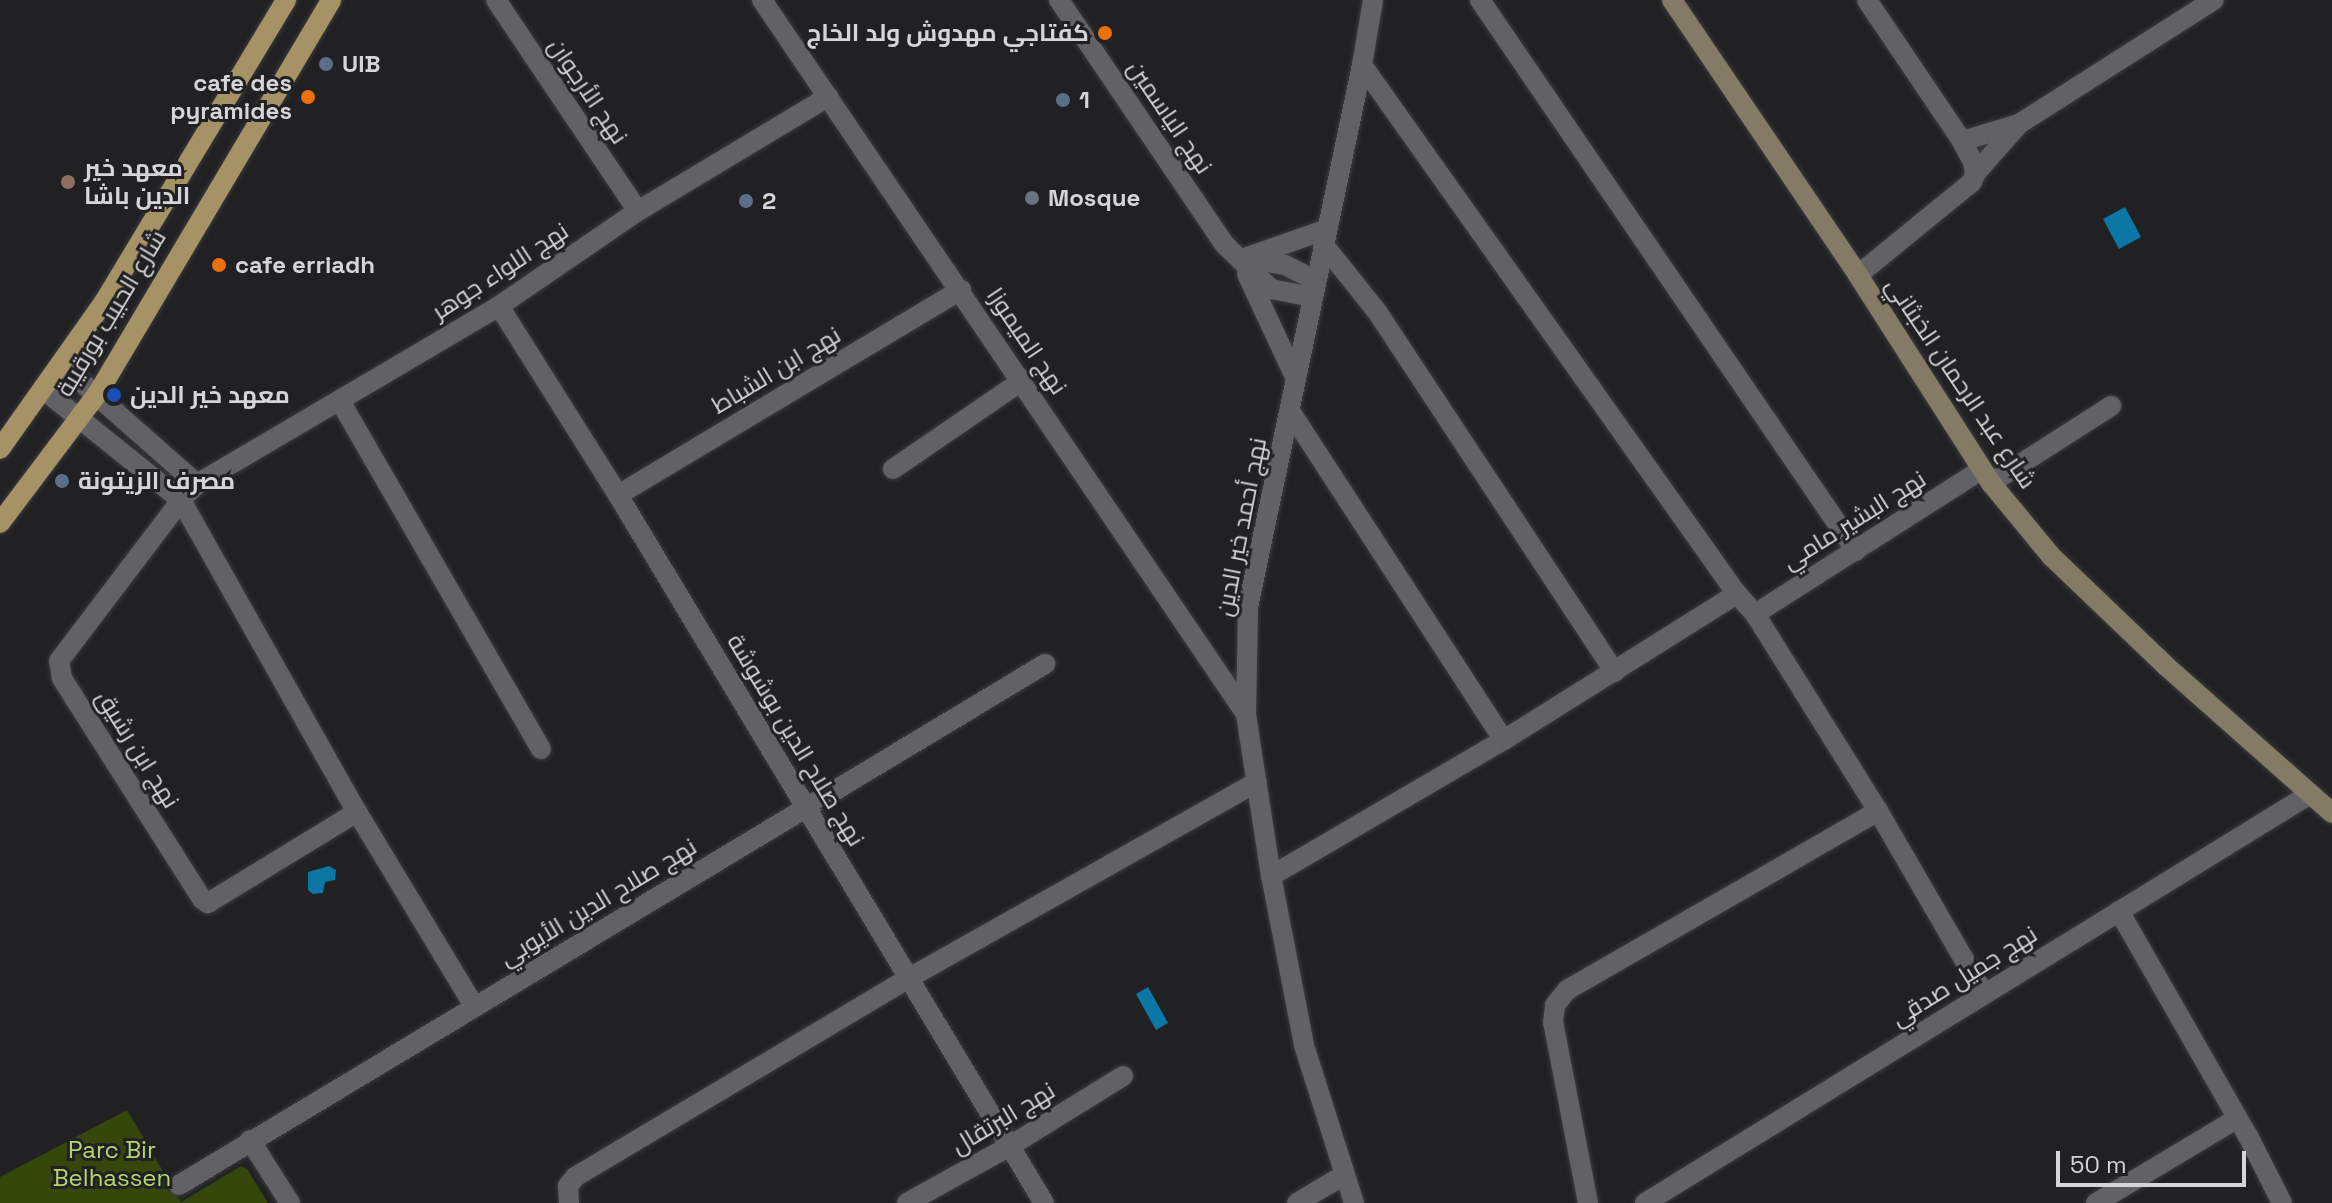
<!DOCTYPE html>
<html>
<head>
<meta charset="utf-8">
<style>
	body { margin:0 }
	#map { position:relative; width:2332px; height:1203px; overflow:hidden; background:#212124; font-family:"Space Grotesk",Cairo,sans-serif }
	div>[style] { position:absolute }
	.green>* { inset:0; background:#35470b }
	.water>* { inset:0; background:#0c77a5 }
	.roads { filter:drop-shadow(0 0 2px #3b3b3d) drop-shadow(0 0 2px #3b3b3d) }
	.minor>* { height:20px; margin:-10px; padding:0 10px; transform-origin:10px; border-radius:10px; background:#626266 }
	.secondary>* { height:20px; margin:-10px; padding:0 10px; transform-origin:10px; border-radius:10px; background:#847b66 }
	.primary>* { height:20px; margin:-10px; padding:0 10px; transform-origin:10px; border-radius:10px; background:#a69365 }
	.dots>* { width:22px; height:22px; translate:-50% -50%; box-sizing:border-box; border:4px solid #212124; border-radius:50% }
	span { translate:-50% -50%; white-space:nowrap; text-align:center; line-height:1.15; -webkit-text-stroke:6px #212124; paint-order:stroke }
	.poi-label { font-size:24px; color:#d5d5d7; font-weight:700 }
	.right { translate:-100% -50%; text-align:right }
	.left { translate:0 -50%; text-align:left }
	.street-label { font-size:24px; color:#d5d5d7 }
	.park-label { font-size:24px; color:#b2d86d }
	.scale { position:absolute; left:2056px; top:1151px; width:190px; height:36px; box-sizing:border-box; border:4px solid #d5d5d7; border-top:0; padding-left:10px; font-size:24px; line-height:28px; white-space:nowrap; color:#d5d5d7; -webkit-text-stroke:6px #212124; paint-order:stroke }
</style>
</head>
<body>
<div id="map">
	<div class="green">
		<i style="clip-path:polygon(127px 1110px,181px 1202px,241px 1166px,247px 1169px,268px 1203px,0 1203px,0 1177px)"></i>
	</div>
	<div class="water">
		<i style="clip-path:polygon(2125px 207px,2141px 237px,2119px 249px,2103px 219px)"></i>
		<i style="clip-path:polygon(329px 866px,336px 870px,335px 880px,325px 882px,323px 893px,313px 894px,308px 890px,308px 872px)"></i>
		<i style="clip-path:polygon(1148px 987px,1168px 1023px,1156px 1030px,1136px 994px)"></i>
	</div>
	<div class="roads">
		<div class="minor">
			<i style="left:496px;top:0;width:254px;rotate:56.1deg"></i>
			<i style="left:762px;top:0;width:863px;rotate:55.87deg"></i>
			<i style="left:1059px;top:0;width:296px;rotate:55.9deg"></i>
			<i style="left:1225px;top:245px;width:64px;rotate:43.7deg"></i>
			<i style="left:1271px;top:289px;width:42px;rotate:11deg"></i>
			<i style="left:1480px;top:0;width:667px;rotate:55.69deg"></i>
			<i style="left:1362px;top:65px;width:648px;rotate:54.67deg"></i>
			<i style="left:1737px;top:594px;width:27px;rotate:48deg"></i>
			<i style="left:1755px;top:614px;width:232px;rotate:58deg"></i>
			<i style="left:1878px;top:811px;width:211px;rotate:59.9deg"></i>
			<i style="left:1962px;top:141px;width:59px;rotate:-16.6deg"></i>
			<i style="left:1975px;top:174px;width:67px;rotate:-48.7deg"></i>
			<i style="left:2019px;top:124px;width:231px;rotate:-32.5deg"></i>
			<i style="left:1323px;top:244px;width:88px;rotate:51.4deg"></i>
			<i style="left:1378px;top:313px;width:430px;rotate:56.6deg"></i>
			<i style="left:1242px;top:259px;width:90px;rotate:-19.4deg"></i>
			<i style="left:1250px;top:259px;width:36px;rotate:10deg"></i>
			<i style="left:1285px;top:265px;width:34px;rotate:27deg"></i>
			<i style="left:1247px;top:274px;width:111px;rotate:65deg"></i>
			<i style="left:1858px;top:275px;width:147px;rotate:-39.2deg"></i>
			<i style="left:1972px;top:182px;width:9px;rotate:-69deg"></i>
			<i style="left:1975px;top:174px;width:12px;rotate:-99deg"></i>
			<i style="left:1973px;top:162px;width:24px;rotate:-118deg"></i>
			<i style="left:1962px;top:141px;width:170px;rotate:-124deg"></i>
			<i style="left:499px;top:306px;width:223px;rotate:57.8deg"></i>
			<i style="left:618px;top:495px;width:826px;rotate:58.96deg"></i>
			<i style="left:62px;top:365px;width:180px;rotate:41.4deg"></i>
			<i style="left:44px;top:390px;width:176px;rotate:38.8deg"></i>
			<i style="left:181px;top:500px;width:358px;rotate:60.6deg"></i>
			<i style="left:357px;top:812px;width:227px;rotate:58.9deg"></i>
			<i style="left:340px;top:401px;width:402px;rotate:60deg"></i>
			<i style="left:1290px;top:411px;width:392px;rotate:57deg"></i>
			<i style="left:893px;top:469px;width:158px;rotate:-34.4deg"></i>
			<i style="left:1991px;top:483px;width:143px;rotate:-32.7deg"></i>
			<i style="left:618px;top:495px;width:400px;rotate:-30.9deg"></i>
			<i style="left:1755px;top:614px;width:268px;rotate:-32.5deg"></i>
			<i style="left:357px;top:812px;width:175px;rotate:148.6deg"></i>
			<i style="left:208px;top:903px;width:7px;rotate:-146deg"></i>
			<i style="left:202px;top:899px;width:262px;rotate:-122.4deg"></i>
			<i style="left:62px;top:678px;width:17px;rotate:-100deg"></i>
			<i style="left:59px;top:661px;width:202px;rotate:-52.8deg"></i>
			<i style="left:181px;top:500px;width:23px;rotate:-45deg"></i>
			<i style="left:197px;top:484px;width:351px;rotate:-30.5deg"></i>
			<i style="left:499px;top:306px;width:168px;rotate:-34.4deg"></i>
			<i style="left:638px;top:211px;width:222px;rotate:-31deg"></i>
			<i style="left:1271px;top:876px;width:270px;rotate:-30.3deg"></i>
			<i style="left:1504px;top:740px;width:275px;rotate:-32.1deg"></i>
			<i style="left:2119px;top:911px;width:259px;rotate:60.2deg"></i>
			<i style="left:2248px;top:1136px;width:75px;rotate:63.1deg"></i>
			<i style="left:250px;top:1140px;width:75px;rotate:57.6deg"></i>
			<i style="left:179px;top:1185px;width:1011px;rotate:-31.03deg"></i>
			<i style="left:569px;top:1203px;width:17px;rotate:-93deg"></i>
			<i style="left:568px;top:1186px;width:11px;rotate:-52deg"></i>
			<i style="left:575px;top:1177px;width:389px;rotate:-30.8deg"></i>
			<i style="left:909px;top:978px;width:399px;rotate:-29.4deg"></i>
			<i style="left:907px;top:1203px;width:118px;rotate:-29deg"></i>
			<i style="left:1010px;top:1146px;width:133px;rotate:-31.8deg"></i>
			<i style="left:1297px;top:1203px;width:55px;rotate:-30.8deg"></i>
			<i style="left:1354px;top:1203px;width:166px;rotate:-107.6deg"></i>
			<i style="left:1304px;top:1045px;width:172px;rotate:-101deg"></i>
			<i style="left:1271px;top:876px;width:164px;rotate:-98.8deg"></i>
			<i style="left:1246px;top:714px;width:107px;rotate:-88.9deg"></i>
			<i style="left:1248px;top:607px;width:554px;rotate:-78.12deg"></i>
			<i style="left:1362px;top:65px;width:66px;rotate:-80.4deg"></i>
			<i style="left:1588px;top:1203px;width:184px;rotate:-100.9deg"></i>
			<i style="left:1553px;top:1022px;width:17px;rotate:-83deg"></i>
			<i style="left:1555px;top:1005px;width:19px;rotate:-51deg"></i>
			<i style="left:1567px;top:990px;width:359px;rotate:-29.9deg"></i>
			<i style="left:1645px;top:1203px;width:781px;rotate:-31.59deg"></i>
			<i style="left:2096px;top:1203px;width:165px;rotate:-30.9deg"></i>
		</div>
		<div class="secondary">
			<i style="left:1672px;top:0;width:332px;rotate:55.9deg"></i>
			<i style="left:1858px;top:275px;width:247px;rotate:57.4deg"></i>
			<i style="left:1991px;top:483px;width:96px;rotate:50.5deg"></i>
			<i style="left:2052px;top:557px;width:158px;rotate:43.7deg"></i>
			<i style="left:2166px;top:666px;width:222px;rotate:41.5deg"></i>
		</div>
		<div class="primary">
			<i style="left:0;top:449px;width:180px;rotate:-54.7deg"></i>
			<i style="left:104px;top:302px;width:353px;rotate:-58.9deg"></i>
			<i style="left:0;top:523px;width:163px;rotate:-53deg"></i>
			<i style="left:98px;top:393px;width:457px;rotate:-59.3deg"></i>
		</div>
	</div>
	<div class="dots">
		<i style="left:1105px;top:33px;background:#e8710a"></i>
		<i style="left:326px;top:64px;background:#5c6f8a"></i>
		<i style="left:308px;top:97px;background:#e8710a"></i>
		<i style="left:1063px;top:100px;background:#5c6f8a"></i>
		<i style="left:68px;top:182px;background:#8d6e63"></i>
		<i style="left:1032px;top:198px;background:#6b7280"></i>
		<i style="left:746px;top:201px;background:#5c6f8a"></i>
		<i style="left:219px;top:265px;background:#e8710a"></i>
		<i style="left:114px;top:395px;background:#1a4fb4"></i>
		<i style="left:62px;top:481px;background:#5c6f8a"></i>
	</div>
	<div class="poi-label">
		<span class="right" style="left:1089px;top:33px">كفتاجي مهدوش ولد الخاج</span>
		<span class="left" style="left:342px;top:64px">UIB</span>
		<span class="right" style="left:292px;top:97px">cafe des<br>pyramides</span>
		<span class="left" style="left:1079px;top:100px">1</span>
		<span class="left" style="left:84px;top:182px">معهد خير<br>الدين باشا</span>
		<span class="left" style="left:1048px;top:198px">Mosque</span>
		<span class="left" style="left:762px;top:201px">2</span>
		<span class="left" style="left:235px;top:265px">cafe erriadh</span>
		<span class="left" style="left:130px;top:395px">معهد خير الدين</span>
		<span class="left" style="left:78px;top:481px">مصرف الزيتونة</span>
	</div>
	<div class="street-label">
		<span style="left:588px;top:91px;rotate:56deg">نهج الأرجوان</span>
		<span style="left:1170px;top:117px;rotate:56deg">نهج الياسمين</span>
		<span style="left:500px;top:271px;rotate:-33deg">نهج اللواء جوهر</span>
		<span style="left:111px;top:313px;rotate:-59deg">شارع الحبيب بورقيبة</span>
		<span style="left:1027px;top:341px;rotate:56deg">نهج الميموزا</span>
		<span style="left:776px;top:370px;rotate:-31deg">نهج ابن الشباط</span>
		<span style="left:1961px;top:383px;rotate:56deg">شارع عبد الرحمان الخبثاني</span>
		<span style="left:1854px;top:520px;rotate:-32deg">نهج البشير مامي</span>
		<span style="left:1241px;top:527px;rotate:-79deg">نهج أحمد خير الدين</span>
		<span style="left:796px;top:740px;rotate:59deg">نهج صلاح الدين بوشوشة</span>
		<span style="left:138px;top:749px;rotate:58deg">نهج ابن رشيق</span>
		<span style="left:598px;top:902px;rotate:-31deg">نهج صلاح الدين الأيوبي</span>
		<span style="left:1964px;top:976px;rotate:-32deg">نهج جميل صدقي</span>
		<span style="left:1003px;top:1118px;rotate:-31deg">نهج البرتقال</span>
	</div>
	<div class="park-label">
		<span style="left:112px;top:1164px">Parc Bir<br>Belhassen</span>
	</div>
	<div class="scale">50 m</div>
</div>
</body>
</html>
